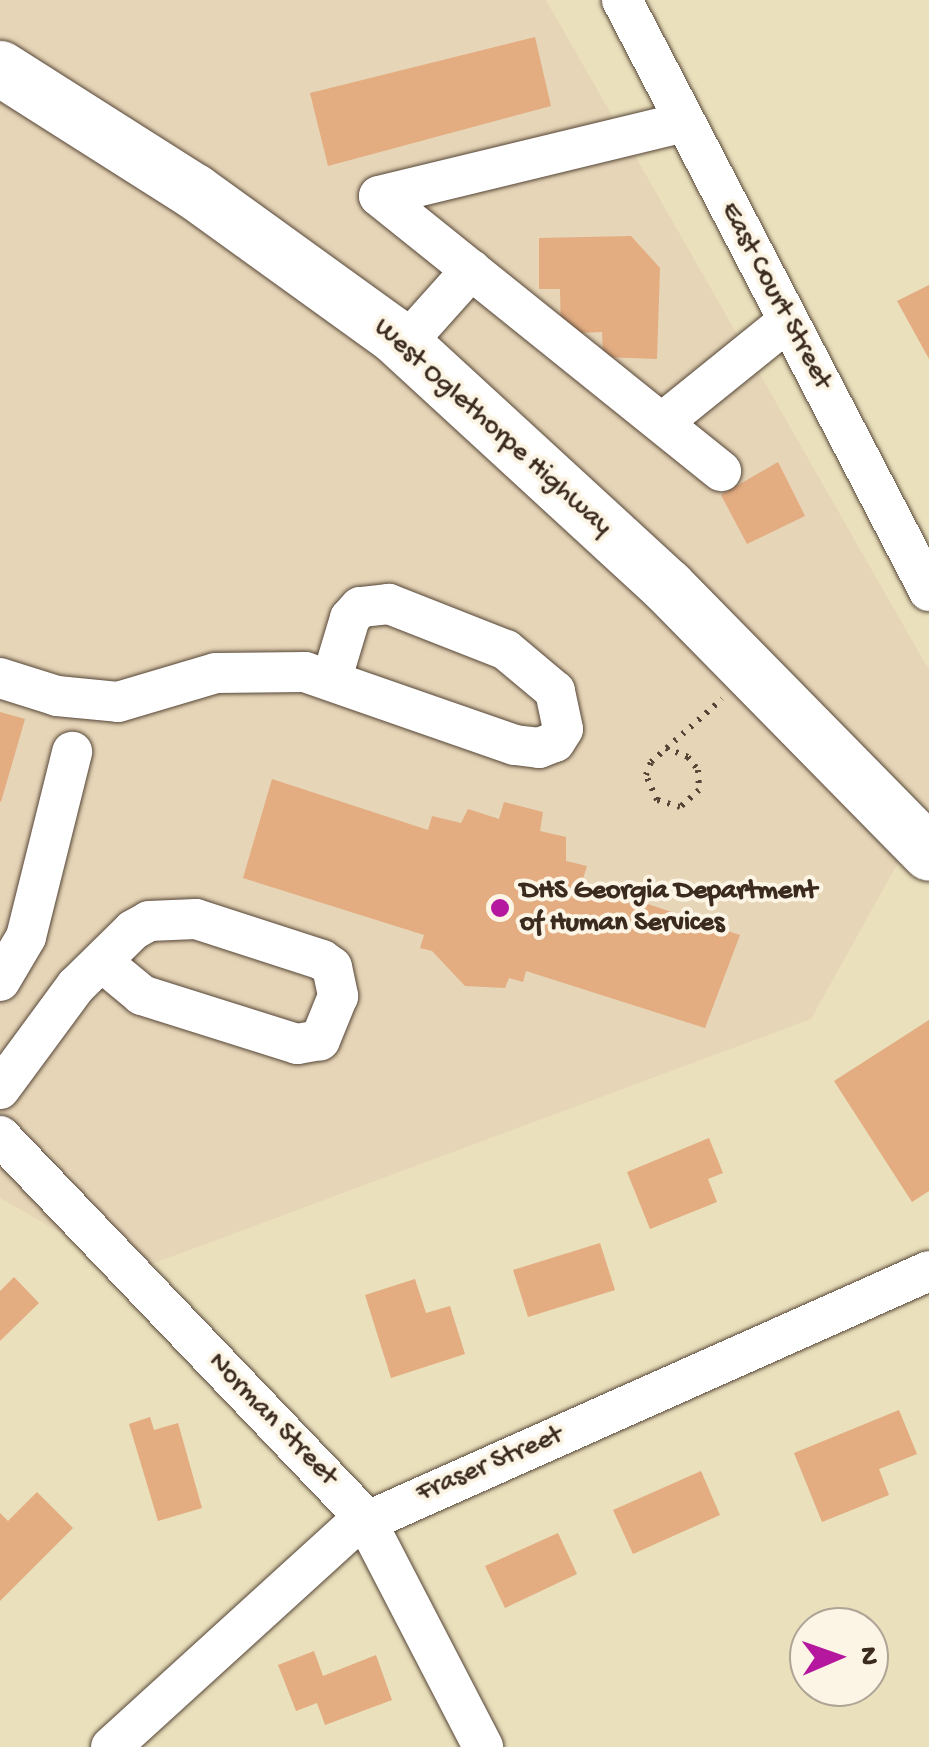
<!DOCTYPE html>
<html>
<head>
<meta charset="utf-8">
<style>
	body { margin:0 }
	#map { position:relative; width:929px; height:1747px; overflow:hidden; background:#eae0bc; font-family:"Gochi Hand",sans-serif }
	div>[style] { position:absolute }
	.built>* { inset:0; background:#e6d5b7 }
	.building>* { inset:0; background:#e3ac81 }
	.path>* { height:6px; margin-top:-3px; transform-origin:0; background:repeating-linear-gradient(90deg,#554536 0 2.5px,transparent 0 10.5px) }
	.roads { filter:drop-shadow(0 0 2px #554536) drop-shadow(0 0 2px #554536) }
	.minor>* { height:40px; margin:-20px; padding:0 20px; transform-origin:20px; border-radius:20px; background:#fff }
	.highway>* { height:55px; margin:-27.5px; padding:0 27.5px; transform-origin:27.5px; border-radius:27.5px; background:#fff }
	.dots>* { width:28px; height:28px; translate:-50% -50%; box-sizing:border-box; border:5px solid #fcf5e5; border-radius:50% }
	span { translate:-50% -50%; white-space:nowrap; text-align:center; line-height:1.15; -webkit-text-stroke:8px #fcf5e5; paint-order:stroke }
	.street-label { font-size:28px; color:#3b2a1e }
	.poi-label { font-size:28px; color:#3b2a1e; font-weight:700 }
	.left { translate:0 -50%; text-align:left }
	.north { position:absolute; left:789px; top:1607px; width:100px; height:100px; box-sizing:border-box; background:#fcf5e5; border:2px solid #afa495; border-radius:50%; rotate:88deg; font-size:28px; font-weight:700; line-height:40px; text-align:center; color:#3b2a1e }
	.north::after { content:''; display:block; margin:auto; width:35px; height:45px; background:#b5179e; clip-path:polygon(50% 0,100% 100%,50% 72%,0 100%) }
</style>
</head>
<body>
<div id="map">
	<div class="built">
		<i style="clip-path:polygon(0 0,546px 0,929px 670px,929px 807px,811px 1019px,130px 1272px,0 1198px)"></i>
	</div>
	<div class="building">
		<i style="clip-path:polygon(535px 37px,551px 106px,328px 166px,310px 93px)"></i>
		<i style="clip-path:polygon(631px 236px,660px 268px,657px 359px,603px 357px,602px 332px,561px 334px,560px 289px,539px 289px,539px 238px)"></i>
		<i style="clip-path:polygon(929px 285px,929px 359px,897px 301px)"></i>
		<i style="clip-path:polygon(778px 462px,805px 516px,747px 544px,721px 495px)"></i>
		<i style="clip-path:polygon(0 712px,25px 719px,1px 802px,0 801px)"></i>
		<i style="clip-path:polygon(272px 779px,428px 830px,432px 816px,461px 823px,468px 809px,499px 819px,504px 802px,543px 812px,540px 831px,566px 837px,566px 861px,587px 866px,582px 882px,740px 935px,705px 1028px,526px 971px,523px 982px,509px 978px,505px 988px,465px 986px,432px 951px,420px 948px,424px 935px,243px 878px)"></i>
		<i style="clip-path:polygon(929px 1020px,929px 1191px,912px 1202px,834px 1081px)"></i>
		<i style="clip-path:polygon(709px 1138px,723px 1173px,708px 1179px,717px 1202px,650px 1229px,627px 1172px)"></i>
		<i style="clip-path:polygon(600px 1243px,615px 1290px,528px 1317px,513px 1270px)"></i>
		<i style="clip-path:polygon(14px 1277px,39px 1303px,0 1341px,0 1291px)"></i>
		<i style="clip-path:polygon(415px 1279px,426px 1313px,450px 1306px,465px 1354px,391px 1378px,365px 1295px)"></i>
		<i style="clip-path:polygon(899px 1410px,917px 1454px,879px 1469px,889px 1495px,822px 1522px,794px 1453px)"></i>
		<i style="clip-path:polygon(150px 1417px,154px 1430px,178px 1423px,202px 1508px,158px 1521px,129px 1424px)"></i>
		<i style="clip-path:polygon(701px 1471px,720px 1515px,633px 1554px,613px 1510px)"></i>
		<i style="clip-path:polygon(37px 1492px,73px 1528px,0 1601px,0 1513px,8px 1521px)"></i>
		<i style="clip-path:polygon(558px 1533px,577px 1574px,505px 1608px,485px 1566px)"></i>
		<i style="clip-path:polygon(314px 1651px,323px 1676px,376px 1655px,392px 1700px,325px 1725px,317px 1703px,296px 1711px,278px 1665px)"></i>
	</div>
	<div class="path">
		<i style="left:666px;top:748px;width:24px;rotate:22deg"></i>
		<i style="left:688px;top:757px;width:16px;rotate:52deg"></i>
		<i style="left:698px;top:770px;width:20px;rotate:87deg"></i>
		<i style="left:699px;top:790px;width:25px;rotate:138deg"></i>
		<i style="left:680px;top:807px;width:24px;rotate:-163deg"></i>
		<i style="left:657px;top:800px;width:27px;rotate:-114deg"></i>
		<i style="left:646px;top:775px;width:14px;rotate:-69deg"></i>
		<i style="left:651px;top:762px;width:95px;rotate:-41.6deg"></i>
	</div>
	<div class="roads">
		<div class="minor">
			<i style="left:622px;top:0;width:666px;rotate:62.55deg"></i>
			<i style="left:471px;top:270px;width:118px;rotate:-141.2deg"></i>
			<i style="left:379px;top:196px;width:314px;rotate:-13.6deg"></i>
			<i style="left:404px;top:345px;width:101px;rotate:-48.2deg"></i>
			<i style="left:471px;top:270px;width:321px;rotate:38.8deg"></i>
			<i style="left:663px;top:422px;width:161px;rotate:-38.9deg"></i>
			<i style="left:0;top:678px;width:60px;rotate:17.5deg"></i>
			<i style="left:57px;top:696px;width:61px;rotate:5.6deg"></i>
			<i style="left:118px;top:702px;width:102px;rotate:-16.5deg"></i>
			<i style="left:216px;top:673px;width:89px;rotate:-0.6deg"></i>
			<i style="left:305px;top:672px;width:222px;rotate:19.2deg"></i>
			<i style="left:515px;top:745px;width:24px;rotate:7deg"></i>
			<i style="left:539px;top:748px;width:17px;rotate:-21deg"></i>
			<i style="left:555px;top:742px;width:15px;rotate:-58deg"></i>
			<i style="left:563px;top:729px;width:39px;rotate:-102deg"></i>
			<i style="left:555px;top:691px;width:64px;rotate:-140.1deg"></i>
			<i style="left:506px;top:650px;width:126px;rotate:-158.5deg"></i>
			<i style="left:389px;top:604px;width:29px;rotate:174deg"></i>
			<i style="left:360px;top:607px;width:15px;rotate:132deg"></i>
			<i style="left:350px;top:618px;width:63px;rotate:106.7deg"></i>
			<i style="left:0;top:981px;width:51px;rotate:-59.4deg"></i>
			<i style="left:26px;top:937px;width:191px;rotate:-76deg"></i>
			<i style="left:0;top:1089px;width:128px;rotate:-53.6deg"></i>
			<i style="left:76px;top:986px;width:80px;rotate:-44.5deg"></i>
			<i style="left:133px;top:930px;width:18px;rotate:-29deg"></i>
			<i style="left:149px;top:921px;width:47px;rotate:-2.4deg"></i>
			<i style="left:196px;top:919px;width:133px;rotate:18deg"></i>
			<i style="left:322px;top:960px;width:12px;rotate:35deg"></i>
			<i style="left:332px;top:967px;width:30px;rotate:78deg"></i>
			<i style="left:338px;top:996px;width:48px;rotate:112.2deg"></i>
			<i style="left:320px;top:1040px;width:23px;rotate:170deg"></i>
			<i style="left:297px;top:1044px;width:163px;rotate:-162.5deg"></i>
			<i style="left:142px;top:995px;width:52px;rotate:-140.5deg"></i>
			<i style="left:0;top:1136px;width:527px;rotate:46.31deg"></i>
			<i style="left:364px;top:1517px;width:259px;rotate:62.6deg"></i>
			<i style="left:111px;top:1747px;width:342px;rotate:-42.3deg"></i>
			<i style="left:364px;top:1517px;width:13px"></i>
			<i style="left:377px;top:1517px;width:604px;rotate:-24.02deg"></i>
		</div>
		<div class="highway">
			<i style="left:0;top:68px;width:230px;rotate:32.4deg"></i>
			<i style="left:194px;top:191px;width:246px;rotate:35.8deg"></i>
			<i style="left:394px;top:335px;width:371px;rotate:42.6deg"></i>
			<i style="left:667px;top:586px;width:374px;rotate:45.5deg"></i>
		</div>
	</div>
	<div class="dots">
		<i style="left:500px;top:908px;background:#b5179e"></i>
	</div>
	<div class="street-label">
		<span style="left:775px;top:296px;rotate:62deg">East Court Street</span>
		<span style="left:492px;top:428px;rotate:42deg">West Oglethorpe Highway</span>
		<span style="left:272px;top:1420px;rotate:46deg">Norman Street</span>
		<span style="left:490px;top:1465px;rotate:-23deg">Fraser Street</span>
	</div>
	<div class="poi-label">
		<span class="left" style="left:520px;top:908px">DHS Georgia Department<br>of Human Services</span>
	</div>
	<div class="north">N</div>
</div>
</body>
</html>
